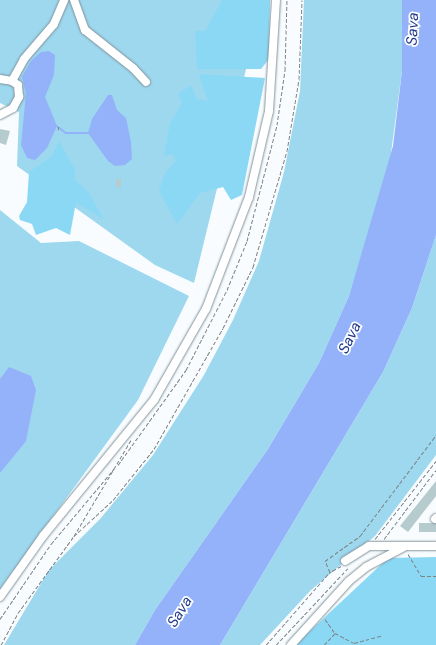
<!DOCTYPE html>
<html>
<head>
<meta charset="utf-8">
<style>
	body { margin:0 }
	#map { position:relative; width:436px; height:645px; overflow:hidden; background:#f8fcfe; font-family:"DM Sans",sans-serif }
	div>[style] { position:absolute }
	.green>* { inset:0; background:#9dd8ef }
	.forest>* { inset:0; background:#8bd8f5 }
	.water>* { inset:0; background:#93b2f9 }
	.stream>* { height:1.5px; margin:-0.75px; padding:0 0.75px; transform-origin:0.75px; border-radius:0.75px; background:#93b2f9 }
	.building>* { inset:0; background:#b6cbcd }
	.path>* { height:1px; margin-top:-0.5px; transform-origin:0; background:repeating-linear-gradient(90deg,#7e8486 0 4px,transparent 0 6px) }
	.roads { filter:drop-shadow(0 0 1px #80929a) drop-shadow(0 0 1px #80929a) }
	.minor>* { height:8px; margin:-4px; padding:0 4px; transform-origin:4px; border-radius:4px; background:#fff }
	span { translate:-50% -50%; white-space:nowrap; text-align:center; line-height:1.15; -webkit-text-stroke:3.5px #fff; paint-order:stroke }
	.water-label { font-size:15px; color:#213b8c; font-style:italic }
</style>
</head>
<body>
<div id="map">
	<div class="green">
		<i style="clip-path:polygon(0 0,255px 0,249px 57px,194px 283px,155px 265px,17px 166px,19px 112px,0 103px)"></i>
		<i style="clip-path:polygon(304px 0,402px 0,402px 71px,389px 168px,349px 296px,319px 363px,268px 449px,155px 610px,135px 645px,4px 645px,49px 570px,100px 519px,153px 455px,204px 375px,233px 320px,259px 261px,284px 172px,300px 91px)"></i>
		<i style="clip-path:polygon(0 210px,41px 243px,79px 241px,189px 296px,138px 400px,0 589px)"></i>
		<i style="clip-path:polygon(436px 235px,436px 455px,375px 536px,311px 590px,260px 645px,220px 645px,383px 372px,412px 308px)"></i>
	</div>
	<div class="forest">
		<i style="clip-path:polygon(222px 0,270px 0,269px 59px,261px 69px,197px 69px,195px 31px,205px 31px)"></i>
		<i style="clip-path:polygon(199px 74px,265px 78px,242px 195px,231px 200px,223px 187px,200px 193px,177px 224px,159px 191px,165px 173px,176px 161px,173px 154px,164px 156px,170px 124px,182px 103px,178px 94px,191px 85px,197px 99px,208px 101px)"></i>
		<i style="clip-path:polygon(59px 141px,75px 170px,75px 180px,89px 193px,104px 220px,76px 202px,70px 235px,56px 228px,36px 235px,32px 224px,20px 220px,19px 216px,27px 202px,29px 172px,51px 157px)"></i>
		<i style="clip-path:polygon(436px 557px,436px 645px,295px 645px,388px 558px)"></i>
	</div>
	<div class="water">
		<i style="clip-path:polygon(402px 0,436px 0,436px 235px,412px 308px,383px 372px,220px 645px,135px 645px,155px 610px,268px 449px,319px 363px,349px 296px,393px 146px,402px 71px)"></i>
		<i style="clip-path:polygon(41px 52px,49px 51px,55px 55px,54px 75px,45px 97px,57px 126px,47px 148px,35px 160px,27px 158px,21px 145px,26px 93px,22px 77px,31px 61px)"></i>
		<i style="clip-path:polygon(108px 95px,112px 95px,117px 110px,126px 118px,131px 142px,132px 159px,125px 165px,115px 166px,108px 161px,88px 133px,92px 119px)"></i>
		<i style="clip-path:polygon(9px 367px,31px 376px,36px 390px,26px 441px,0 473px,0 379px)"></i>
	</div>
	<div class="stream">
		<i style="left:57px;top:126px;width:11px;rotate:38deg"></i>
		<i style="left:66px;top:133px;width:22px"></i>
	</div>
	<div class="building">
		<i style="clip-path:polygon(0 129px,10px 131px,6px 145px,0 143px)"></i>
		<i style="clip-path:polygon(116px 179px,121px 179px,121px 187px,116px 187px)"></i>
		<i style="clip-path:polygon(436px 481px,436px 496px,408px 532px,400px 526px)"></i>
		<i style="clip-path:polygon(419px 523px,436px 523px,436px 532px,419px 532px)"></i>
	</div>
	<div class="path">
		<i style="left:58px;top:130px;width:5px;rotate:-79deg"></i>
		<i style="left:131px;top:440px;width:112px;rotate:120.7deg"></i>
		<i style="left:74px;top:536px;width:53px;rotate:-42.7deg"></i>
		<i style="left:113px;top:500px;width:65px;rotate:-51.2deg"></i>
		<i style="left:154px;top:449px;width:139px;rotate:-60.3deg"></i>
		<i style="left:223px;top:328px;width:68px;rotate:-63.8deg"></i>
		<i style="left:253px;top:267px;width:121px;rotate:-73.7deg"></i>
		<i style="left:287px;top:151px;width:73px;rotate:-80.5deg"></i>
		<i style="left:299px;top:79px;width:79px;rotate:-87.8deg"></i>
		<i style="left:118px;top:465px;width:117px;rotate:-54.4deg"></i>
		<i style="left:186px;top:370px;width:90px;rotate:-62.9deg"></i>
		<i style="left:227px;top:290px;width:53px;rotate:-67.8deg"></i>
		<i style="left:247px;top:241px;width:120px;rotate:-75.5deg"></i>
		<i style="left:277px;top:125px;width:56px;rotate:-81.7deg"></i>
		<i style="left:285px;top:70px;width:70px;rotate:-88.4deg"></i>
		<i style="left:375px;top:539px;width:99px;rotate:-52deg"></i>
		<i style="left:384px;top:539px;width:86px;rotate:-53deg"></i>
		<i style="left:408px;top:554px;width:26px;rotate:59deg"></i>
		<i style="left:421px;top:576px;width:15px"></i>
		<i style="left:341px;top:566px;width:13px;rotate:151deg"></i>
		<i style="left:330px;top:572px;width:12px;rotate:-114deg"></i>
		<i style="left:325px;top:561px;width:43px;rotate:-35.5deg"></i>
		<i style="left:360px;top:536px;width:126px;rotate:-53deg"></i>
		<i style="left:0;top:619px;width:91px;rotate:-55.8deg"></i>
		<i style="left:51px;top:544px;width:98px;rotate:-50deg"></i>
		<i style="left:325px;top:619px;width:16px;rotate:55deg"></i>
		<i style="left:1px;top:645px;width:36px;rotate:-62deg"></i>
		<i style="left:18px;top:613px;width:95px;rotate:-54deg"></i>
		<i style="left:266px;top:645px;width:97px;rotate:-48.8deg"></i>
		<i style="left:276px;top:645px;width:105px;rotate:-46.9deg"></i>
		<i style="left:324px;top:645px;width:16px;rotate:-47deg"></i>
		<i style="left:335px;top:633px;width:21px;rotate:28deg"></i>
		<i style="left:354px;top:643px;width:28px;rotate:-15deg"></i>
	</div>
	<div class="roads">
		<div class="minor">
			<i style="left:74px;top:0;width:32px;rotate:70deg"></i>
			<i style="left:85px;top:30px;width:61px;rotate:38.4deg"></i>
			<i style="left:133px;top:68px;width:19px;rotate:47deg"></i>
			<i style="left:0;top:79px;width:12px;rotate:9deg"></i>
			<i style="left:12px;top:81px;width:25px;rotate:-61deg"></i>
			<i style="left:24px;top:59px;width:46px;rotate:-49.4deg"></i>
			<i style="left:54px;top:24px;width:26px;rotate:-67deg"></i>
			<i style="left:0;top:115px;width:15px;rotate:-28deg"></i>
			<i style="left:13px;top:108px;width:13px;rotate:-61deg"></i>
			<i style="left:19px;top:97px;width:12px;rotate:-95deg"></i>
			<i style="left:18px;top:85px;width:7px;rotate:-146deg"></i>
			<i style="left:435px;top:519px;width:1px;rotate:-45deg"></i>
			<i style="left:345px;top:561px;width:28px;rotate:-32deg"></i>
			<i style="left:369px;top:546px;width:67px"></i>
			<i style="left:0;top:597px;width:75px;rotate:-54.8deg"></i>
			<i style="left:43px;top:536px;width:176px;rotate:-50.8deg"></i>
			<i style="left:154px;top:400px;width:105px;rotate:-60.3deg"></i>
			<i style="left:206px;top:309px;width:120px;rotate:-69deg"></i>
			<i style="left:249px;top:197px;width:88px;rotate:-76.9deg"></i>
			<i style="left:269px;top:111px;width:111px;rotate:-86.4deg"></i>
			<i style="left:291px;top:645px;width:86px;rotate:-47.8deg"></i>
			<i style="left:349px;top:581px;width:22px;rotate:-39deg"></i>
			<i style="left:366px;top:567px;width:43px;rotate:-27.8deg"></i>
		</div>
	</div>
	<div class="water-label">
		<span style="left:413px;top:29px;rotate:-87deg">Sava</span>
		<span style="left:350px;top:338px;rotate:-64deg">Sava</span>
		<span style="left:180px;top:612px;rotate:-58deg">Sava</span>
	</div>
</div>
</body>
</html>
